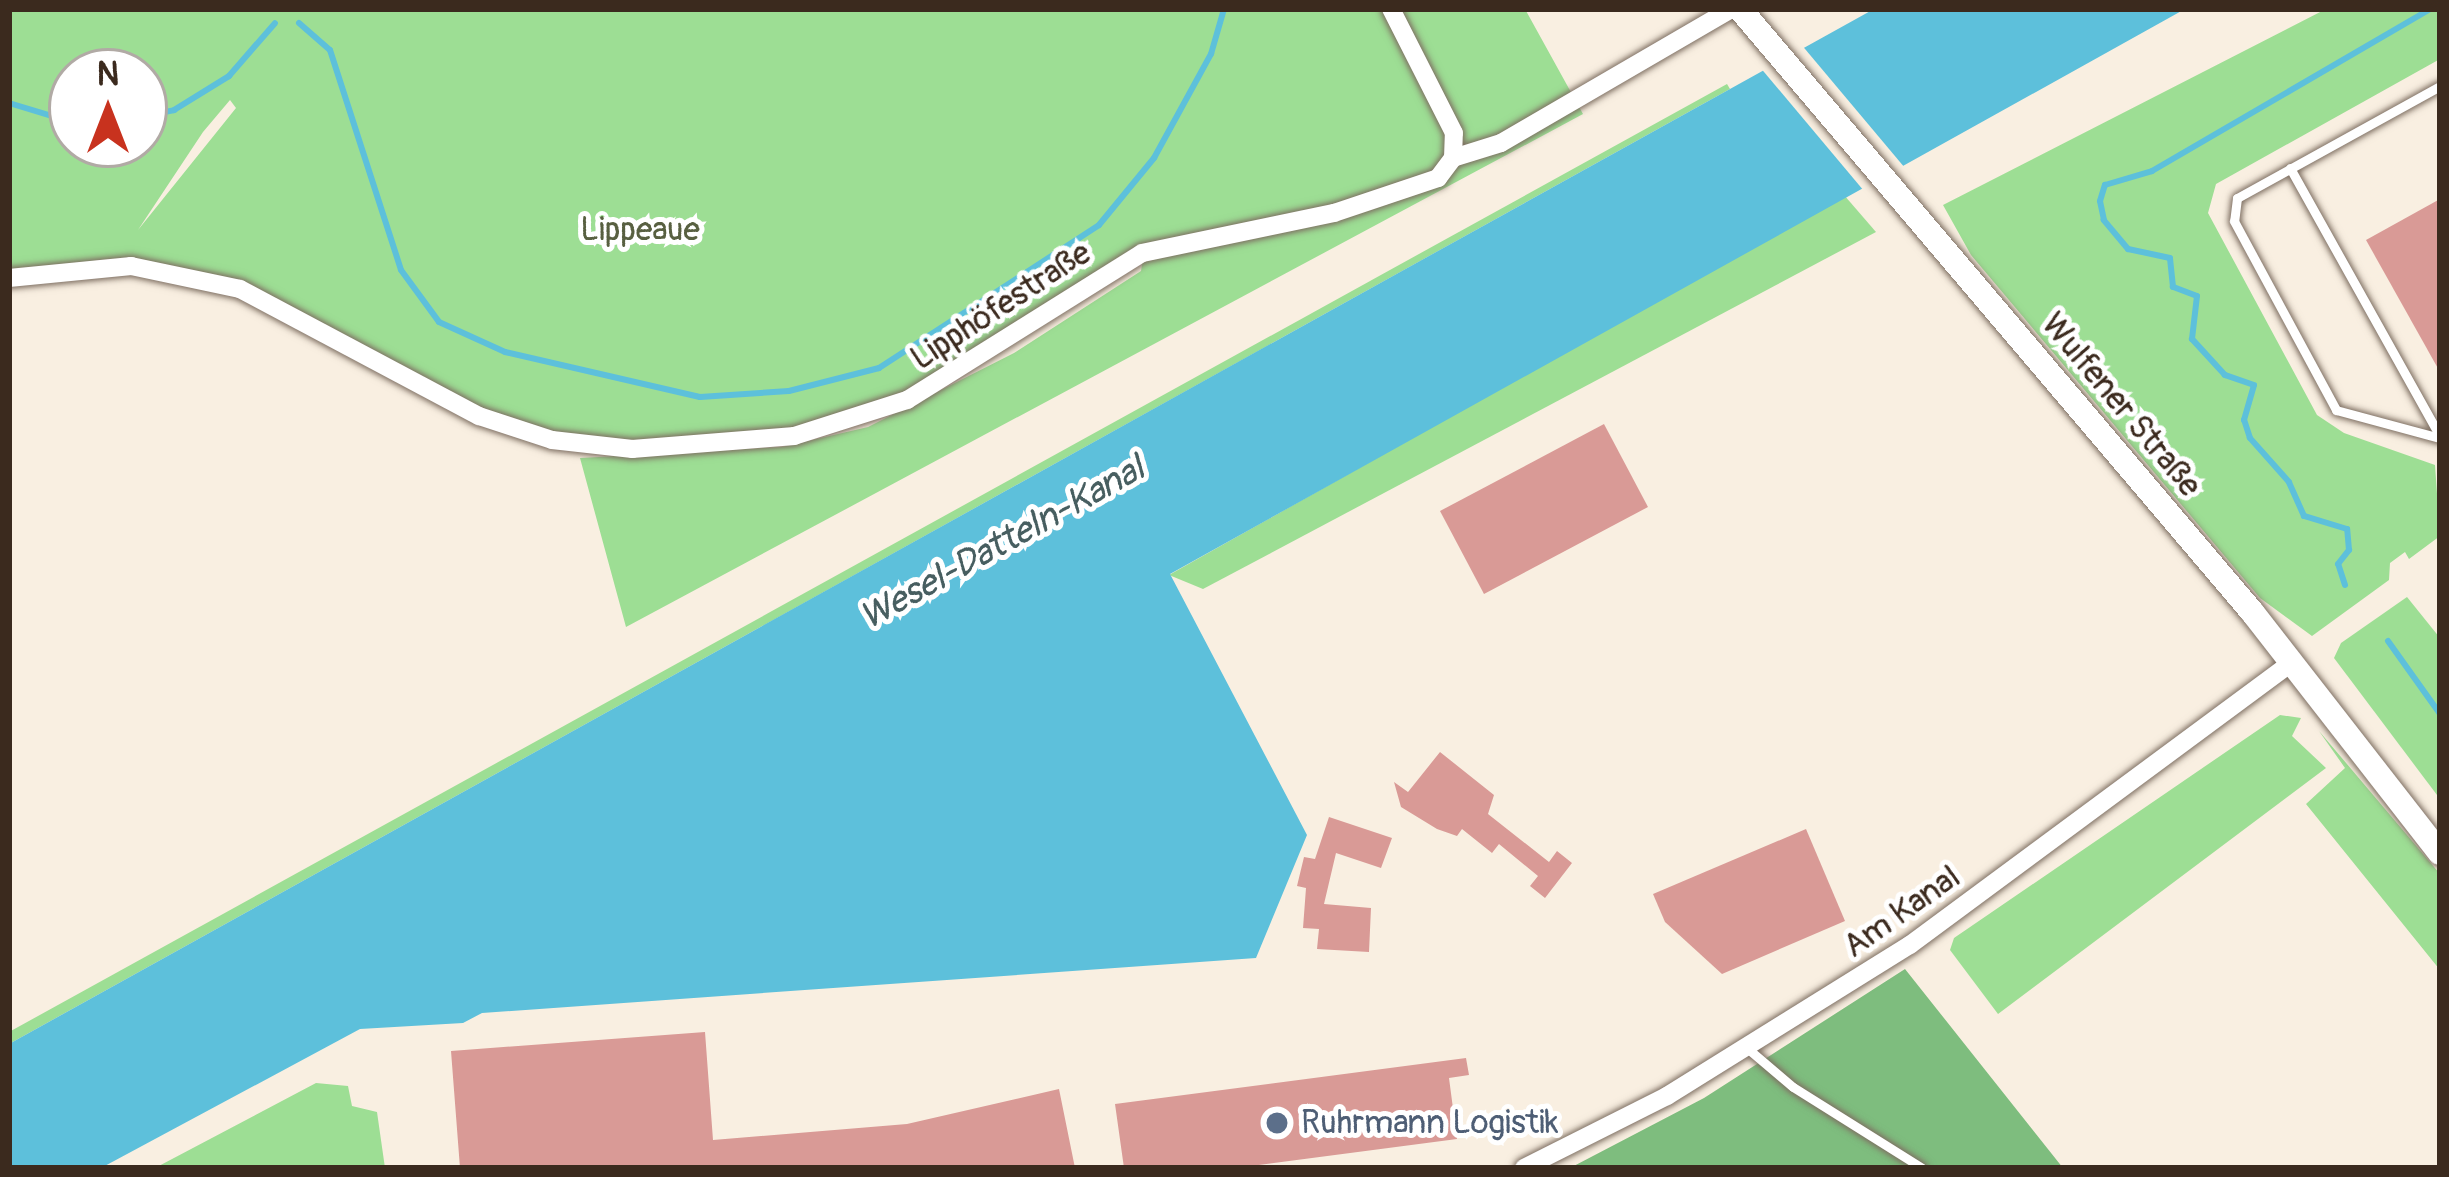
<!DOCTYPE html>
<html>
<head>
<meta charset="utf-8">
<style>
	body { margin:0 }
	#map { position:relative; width:2449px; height:1177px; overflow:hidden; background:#f9efe1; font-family:Pangolin,sans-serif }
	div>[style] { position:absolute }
	.green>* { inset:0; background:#9dde94 }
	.forest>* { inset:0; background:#7ebd7e }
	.water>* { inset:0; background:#5dc0db }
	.pier>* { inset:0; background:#f9efe1 }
	.stream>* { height:6px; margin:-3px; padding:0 3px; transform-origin:3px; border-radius:3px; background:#5dc0db }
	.building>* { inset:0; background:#d99a96 }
	.roads { filter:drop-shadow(0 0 3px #7e6f62) drop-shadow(0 0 3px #7e6f62) }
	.lane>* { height:9px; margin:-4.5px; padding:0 4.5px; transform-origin:4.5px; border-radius:4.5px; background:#fff }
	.street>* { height:18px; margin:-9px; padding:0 9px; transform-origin:9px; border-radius:9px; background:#fff }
	.secondary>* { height:24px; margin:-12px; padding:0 12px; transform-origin:12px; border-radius:12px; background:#fff }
	.dots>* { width:33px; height:33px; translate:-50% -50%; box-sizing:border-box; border:6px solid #fff; border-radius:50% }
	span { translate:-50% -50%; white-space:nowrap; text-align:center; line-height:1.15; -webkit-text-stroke:10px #fff; paint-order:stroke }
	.park-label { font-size:33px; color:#586041 }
	.street-label { font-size:33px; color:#3b2a1e }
	.service-label { font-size:33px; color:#4e5e75 }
	.left { translate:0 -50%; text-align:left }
	.water-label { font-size:36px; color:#475e60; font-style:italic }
	.frame { position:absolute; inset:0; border:12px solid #3b2a1e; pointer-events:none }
	.north { position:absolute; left:48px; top:48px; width:120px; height:120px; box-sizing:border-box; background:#fff; border:3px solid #b1aaa5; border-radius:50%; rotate:0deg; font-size:33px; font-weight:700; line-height:48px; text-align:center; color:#3b2a1e }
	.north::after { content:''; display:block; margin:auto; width:42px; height:54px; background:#c8321e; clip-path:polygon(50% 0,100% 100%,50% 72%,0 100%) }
</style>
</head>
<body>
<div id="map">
	<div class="green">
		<i style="clip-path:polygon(evenodd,9px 9px,1525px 9px,1583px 114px,626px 627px,580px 458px,782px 447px,868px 427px,1014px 353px,1141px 271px,1145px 244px,863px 420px,672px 452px,494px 421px,259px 298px,110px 259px,9px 271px,9px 9px,72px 72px,144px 72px,144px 144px,72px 144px,72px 72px,9px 9px,230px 100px,236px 108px,138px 230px,203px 132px,230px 100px)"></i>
		<i style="clip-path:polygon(2326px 9px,2440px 9px,2440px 59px,2216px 184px,2208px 213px,2317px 415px,2344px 433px,2435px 465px,2440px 536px,2409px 559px,2405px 552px,2390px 563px,2389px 580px,2312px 636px,2260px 598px,1971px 255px,1943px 205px)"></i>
		<i style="clip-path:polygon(1727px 84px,1730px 89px,9px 1044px,9px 1032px)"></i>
		<i style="clip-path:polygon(1844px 195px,1876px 232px,1203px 589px,1169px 575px)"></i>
		<i style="clip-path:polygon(2407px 597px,2440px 638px,2440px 799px,2334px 658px,2341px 643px)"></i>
		<i style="clip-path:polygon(2280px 715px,2301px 718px,2292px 736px,2326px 768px,1998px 1014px,1950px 950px,1954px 938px)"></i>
		<i style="clip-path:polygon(2319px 731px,2440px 874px,2440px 970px,2306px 804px,2345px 768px)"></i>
		<i style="clip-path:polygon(316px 1083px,348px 1086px,352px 1106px,377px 1112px,385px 1168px,155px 1168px)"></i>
	</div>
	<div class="forest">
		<i style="clip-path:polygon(1905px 969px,2063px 1168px,1570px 1168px,1704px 1098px)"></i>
	</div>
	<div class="water">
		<i style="clip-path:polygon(1874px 9px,2185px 9px,1170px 574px,1307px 835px,1256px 958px,482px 1013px,463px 1023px,360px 1029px,101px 1168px,9px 1168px,9px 1044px)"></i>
	</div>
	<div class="pier">
		<i style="clip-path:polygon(1800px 43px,1905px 168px,1864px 191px,1759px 66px)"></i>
	</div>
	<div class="stream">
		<i style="left:299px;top:23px;width:41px;rotate:41.1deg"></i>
		<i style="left:330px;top:50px;width:231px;rotate:72.1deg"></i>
		<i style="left:401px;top:270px;width:64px;rotate:53.8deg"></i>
		<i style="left:439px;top:322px;width:72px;rotate:24.4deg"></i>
		<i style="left:505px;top:352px;width:200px;rotate:13deg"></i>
		<i style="left:700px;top:397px;width:89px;rotate:-3.9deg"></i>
		<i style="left:789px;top:391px;width:93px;rotate:-14.3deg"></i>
		<i style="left:879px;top:368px;width:262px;rotate:-33deg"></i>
		<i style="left:1099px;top:225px;width:87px;rotate:-50.6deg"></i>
		<i style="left:1154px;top:158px;width:119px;rotate:-61.3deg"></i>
		<i style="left:1211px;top:54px;width:47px;rotate:-73.9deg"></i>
		<i style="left:9px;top:103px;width:66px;rotate:16.8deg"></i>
		<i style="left:144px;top:116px;width:31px;rotate:-11deg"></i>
		<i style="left:174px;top:110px;width:65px;rotate:-31.7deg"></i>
		<i style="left:229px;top:76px;width:70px;rotate:-49deg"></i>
		<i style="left:2345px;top:585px;width:22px;rotate:-108deg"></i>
		<i style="left:2338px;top:564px;width:18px;rotate:-52deg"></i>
		<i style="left:2349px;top:550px;width:21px;rotate:-95deg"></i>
		<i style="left:2347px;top:529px;width:45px;rotate:-163.2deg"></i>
		<i style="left:2304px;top:516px;width:37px;rotate:-114deg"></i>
		<i style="left:2289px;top:482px;width:59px;rotate:-131.6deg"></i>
		<i style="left:2250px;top:438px;width:19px;rotate:-108deg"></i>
		<i style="left:2244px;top:420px;width:36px;rotate:-74deg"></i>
		<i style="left:2254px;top:385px;width:31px;rotate:-161deg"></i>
		<i style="left:2225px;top:375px;width:49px;rotate:-132.5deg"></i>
		<i style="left:2192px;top:339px;width:43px;rotate:-83.4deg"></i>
		<i style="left:2197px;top:296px;width:26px;rotate:-159deg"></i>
		<i style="left:2173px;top:287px;width:29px;rotate:-96deg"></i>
		<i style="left:2170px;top:258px;width:43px;rotate:-167.9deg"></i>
		<i style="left:2128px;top:249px;width:38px;rotate:-130deg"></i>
		<i style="left:2104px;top:220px;width:19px;rotate:-102deg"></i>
		<i style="left:2100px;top:201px;width:17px;rotate:-73deg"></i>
		<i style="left:2105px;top:185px;width:49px;rotate:-16.6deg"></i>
		<i style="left:2152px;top:171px;width:322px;rotate:-30.2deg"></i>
		<i style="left:2388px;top:641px;width:90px;rotate:54.5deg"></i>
	</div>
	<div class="building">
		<i style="clip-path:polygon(2440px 199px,2440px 372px,2366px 240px)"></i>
		<i style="clip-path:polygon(1604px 424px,1648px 507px,1484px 594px,1440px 511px)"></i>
		<i style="clip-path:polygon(1440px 752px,1494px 795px,1488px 814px,1549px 862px,1557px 851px,1572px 863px,1545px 898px,1530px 886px,1538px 876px,1499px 844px,1492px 853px,1462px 829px,1457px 836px,1437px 829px,1401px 807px,1394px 782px,1408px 792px)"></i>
		<i style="clip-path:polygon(1329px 817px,1392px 838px,1381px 868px,1336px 853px,1324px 904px,1371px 908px,1369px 952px,1317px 949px,1319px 929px,1303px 928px,1306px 888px,1297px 886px,1304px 857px,1315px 859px)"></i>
		<i style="clip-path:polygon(1806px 829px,1845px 921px,1722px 974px,1665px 922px,1653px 894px)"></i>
		<i style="clip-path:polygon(705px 1032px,713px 1140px,907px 1124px,1059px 1089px,1075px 1168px,460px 1168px,451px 1051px)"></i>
		<i style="clip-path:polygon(1466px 1058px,1469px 1075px,1449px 1078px,1457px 1139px,1236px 1168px,1124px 1168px,1115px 1104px)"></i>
	</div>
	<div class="roads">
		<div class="lane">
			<i style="left:2440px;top:86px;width:232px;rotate:151.1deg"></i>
			<i style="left:2237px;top:198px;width:23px;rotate:97deg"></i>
			<i style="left:2234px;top:221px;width:215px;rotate:61.6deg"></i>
			<i style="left:2336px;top:410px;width:108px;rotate:15.1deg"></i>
			<i style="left:2290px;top:168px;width:307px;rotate:60.8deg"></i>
			<i style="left:1747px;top:1048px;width:60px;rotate:40.3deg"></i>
			<i style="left:1793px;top:1087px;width:152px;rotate:32.1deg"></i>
		</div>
		<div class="street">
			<i style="left:1453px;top:158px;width:50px;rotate:-17.4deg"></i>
			<i style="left:1501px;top:143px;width:266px;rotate:-30.2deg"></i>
			<i style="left:9px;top:278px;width:123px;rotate:-5.6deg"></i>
			<i style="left:131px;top:266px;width:111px;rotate:11.9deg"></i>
			<i style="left:240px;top:289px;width:271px;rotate:28deg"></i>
			<i style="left:479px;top:416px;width:77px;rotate:18.2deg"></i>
			<i style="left:552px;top:440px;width:81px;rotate:6.4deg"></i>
			<i style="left:632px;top:449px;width:163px;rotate:-4.6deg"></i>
			<i style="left:794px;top:436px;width:119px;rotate:-17.7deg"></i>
			<i style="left:907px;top:400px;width:277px;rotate:-32deg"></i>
			<i style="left:1142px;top:253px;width:196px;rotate:-11.8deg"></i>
			<i style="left:1334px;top:213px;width:110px;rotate:-18.6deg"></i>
			<i style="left:1438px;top:178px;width:25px;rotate:-53deg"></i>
			<i style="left:1453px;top:158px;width:25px;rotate:-88deg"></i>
			<i style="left:1454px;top:133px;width:139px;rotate:-116.9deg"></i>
			<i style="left:1524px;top:1168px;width:160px;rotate:-26.7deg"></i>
			<i style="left:1667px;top:1096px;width:286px;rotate:-31.9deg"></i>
			<i style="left:1910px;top:945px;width:470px;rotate:-36.5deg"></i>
		</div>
		<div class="secondary">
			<i style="left:1740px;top:9px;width:792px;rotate:49.66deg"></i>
			<i style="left:2253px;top:613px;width:304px;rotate:52.1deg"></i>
		</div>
	</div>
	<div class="dots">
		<i style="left:1277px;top:1123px;background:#5c6f8a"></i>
	</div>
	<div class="park-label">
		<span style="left:640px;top:230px">Lippeaue</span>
	</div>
	<div class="street-label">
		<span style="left:1001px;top:306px;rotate:-33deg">Lipphöfestraße</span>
		<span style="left:2121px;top:405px;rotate:50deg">Wulfener Straße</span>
		<span style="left:1902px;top:912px;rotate:-35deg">Am Kanal</span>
	</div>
	<div class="service-label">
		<span class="left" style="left:1301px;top:1123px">Ruhrmann Logistik</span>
	</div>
	<div class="water-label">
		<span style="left:1002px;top:543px;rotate:-29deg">Wesel-Datteln-Kanal</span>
	</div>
	<div class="frame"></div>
	<div class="north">N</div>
</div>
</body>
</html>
